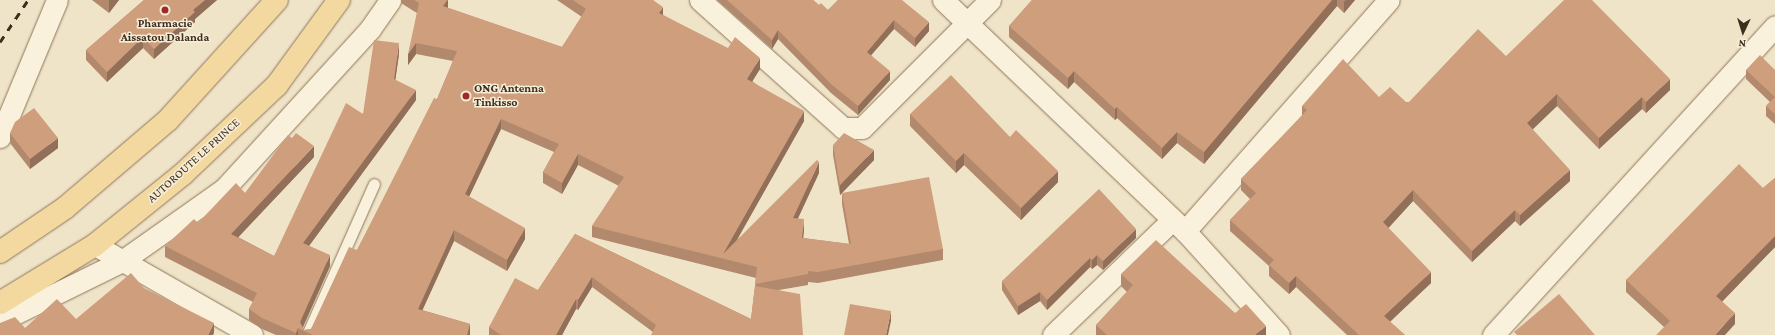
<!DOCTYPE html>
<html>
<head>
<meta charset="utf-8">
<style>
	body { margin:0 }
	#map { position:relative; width:1775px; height:335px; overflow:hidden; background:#f0e4c8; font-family:"Crimson Pro",serif }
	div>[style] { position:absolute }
	.roads { filter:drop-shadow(0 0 1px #8d765c) drop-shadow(0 0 1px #8d765c) }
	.service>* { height:11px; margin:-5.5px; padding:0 5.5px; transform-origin:5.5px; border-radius:5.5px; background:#faf1dc }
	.minor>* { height:21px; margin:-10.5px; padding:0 10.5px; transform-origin:10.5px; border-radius:10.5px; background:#faf1dc }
	.primary>* { height:22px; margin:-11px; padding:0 11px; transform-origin:11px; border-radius:11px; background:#f3d9a0 }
	.rail>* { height:3px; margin-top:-1.5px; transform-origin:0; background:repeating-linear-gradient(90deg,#3d2e20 0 7px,transparent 0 14px) }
	.wall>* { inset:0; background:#b2896c }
	.shaded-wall>* { inset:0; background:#916f58 }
	.building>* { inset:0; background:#cf9f7d }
	.dots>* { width:11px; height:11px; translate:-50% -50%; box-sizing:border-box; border:2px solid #f7eed8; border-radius:50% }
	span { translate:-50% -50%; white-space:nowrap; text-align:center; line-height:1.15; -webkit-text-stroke:3px #f7eed8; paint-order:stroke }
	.poi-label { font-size:12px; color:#3d2e20; font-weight:700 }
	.left { translate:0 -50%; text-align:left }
	.street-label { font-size:12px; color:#3d2e20 }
	.north { position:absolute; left:1723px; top:12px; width:40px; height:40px; -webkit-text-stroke:3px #f7eed8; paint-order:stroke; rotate:184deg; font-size:11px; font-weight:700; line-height:16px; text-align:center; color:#3d2e20 }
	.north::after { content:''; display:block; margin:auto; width:14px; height:18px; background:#3d2e20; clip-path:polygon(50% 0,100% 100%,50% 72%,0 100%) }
</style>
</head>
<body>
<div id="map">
	<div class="roads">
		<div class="service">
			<i style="left:307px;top:335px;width:165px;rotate:-66.1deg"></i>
		</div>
		<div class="minor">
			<i style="left:700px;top:0;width:192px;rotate:41.8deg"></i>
			<i style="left:843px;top:128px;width:19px"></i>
			<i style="left:862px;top:128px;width:181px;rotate:-45deg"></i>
			<i style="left:943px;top:0;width:335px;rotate:43.7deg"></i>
			<i style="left:1185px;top:231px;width:140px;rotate:47.9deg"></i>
			<i style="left:0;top:137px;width:148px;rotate:-67.4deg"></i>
			<i style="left:1185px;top:231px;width:308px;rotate:-48.6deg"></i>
			<i style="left:95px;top:245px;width:181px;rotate:29.8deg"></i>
			<i style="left:0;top:321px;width:136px;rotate:-26.2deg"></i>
			<i style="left:122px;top:261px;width:125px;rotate:-35.2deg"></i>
			<i style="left:224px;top:189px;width:217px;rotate:-47.6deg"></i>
			<i style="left:370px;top:29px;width:35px;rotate:-55deg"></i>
			<i style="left:1053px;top:335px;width:165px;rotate:-44deg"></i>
			<i style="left:1493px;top:335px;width:418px;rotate:-47.6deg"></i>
		</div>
		<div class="primary">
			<i style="left:0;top:252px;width:78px;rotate:-34.1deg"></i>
			<i style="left:65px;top:208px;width:135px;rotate:-40.5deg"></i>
			<i style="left:168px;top:120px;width:162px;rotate:-47.8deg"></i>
			<i style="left:0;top:303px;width:111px;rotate:-31.4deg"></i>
			<i style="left:95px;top:245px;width:113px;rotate:-38.9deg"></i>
			<i style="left:183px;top:174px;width:129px;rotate:-43.4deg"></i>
			<i style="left:277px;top:85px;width:105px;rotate:-53.9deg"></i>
		</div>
	</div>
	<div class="rail">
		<i style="left:0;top:42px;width:50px;rotate:-56.3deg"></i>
	</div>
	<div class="wall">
		<i style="clip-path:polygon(92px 0,119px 0,109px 13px)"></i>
		<i style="clip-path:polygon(144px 0,217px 0,195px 19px,195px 22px,154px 59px,143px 48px,107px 82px,86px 60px,86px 50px)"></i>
		<i style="clip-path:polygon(401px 0,448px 0,448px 8px,562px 47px,582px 17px,557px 0,653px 0,663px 15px,760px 69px,752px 81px,804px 121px,737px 240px,819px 173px,798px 218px,804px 230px,803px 238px,849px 244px,842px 204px,842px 193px,943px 249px,943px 260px,818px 283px,808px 282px,808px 285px,779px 290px,803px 335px,653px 332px,592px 287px,578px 310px,576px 309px,562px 335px,489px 335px,489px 327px,538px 290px,575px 234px,751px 319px,756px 278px,592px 237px,592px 226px,619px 186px,578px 165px,562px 194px,543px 183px,543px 172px,554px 152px,501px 129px,469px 197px,525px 239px,507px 271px,454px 241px,422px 310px,470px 324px,470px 335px,276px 335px,262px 329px,249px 320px,249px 309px,253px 302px,165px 257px,165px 246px,198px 223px,245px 193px,314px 157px,238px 237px,274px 256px,363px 114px,399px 54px,395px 80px,416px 100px,309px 246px,330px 266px,303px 327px,304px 330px,311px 329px,357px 250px,437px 99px,453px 61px,416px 54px,408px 65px,417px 13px,401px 3px)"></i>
		<i style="clip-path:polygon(717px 0,813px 0,819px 5px,828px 10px,838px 0,929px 31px,915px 47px,894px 29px,871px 55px,890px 80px,858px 115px,831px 93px,778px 39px,772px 49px)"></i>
		<i style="clip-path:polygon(1032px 0,1355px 0,1344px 13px,1337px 6px,1204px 164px,1177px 143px,1162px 159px,1117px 118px,1115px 120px,1074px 82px,1068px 89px,1009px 37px,1009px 26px)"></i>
		<i style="clip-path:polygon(1506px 56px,1670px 90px,1646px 113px,1642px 109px,1599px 149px,1557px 106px,1532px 129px,1570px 181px,1520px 226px,1515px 221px,1472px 262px,1413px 201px,1388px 228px,1431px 283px,1390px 322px,1405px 335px,1347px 335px,1296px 287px,1289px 294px,1269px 276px,1269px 266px,1230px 231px,1230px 220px,1250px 199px,1241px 190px,1241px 179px,1302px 116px,1302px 106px,1379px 97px,1406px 102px,1409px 102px)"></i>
		<i style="clip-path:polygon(1746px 70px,1775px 70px,1775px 124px,1766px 116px,1766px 106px,1770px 102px,1746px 79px)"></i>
		<i style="clip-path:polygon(910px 114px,1010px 137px,1058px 182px,1021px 220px,964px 165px,956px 173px,910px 126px)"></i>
		<i style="clip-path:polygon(10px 133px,58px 148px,30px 169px,10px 143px)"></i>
		<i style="clip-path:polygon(833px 145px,874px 160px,840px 195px,833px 155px)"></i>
		<i style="clip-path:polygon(1775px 178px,1775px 247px,1722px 301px,1735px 324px,1664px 327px,1626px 292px,1626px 280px,1763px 188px)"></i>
		<i style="clip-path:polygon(1136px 238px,1103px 270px,1097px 265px,1092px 269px,1090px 267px,1047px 310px,1040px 301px,1018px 315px,1002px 290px,1002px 281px)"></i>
		<i style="clip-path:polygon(1121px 274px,1235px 313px,1266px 335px,1096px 335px,1096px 325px,1127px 292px,1121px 286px)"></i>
	</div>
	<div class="shaded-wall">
		<i style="clip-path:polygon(109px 0,119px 0,109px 13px)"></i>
		<i style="clip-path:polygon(205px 0,217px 0,195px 19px,195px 22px,154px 59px,154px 49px,193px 10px)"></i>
		<i style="clip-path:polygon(448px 0,448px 10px,443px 6px)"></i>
		<i style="clip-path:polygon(1332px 0,1337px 0,1337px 6px,1204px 164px,1204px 152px)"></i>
		<i style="clip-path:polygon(1346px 0,1355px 0,1344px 13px,1344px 2px)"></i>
		<i style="clip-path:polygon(663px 7px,663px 18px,659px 13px)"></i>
		<i style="clip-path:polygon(894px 20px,894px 29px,867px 60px,867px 52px)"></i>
		<i style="clip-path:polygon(929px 22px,929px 31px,915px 47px,915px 38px)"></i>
		<i style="clip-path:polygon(778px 30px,778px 39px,772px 49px,772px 40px)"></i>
		<i style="clip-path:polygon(143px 37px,143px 48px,107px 82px,107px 72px)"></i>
		<i style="clip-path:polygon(399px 43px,399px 54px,394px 90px,394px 79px)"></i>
		<i style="clip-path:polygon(416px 43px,416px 54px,408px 65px,408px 54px)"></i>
		<i style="clip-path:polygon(760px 58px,760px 69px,747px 90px,747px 79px)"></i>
		<i style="clip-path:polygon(890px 71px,890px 80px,858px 115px,858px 106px)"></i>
		<i style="clip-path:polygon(1074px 71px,1074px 82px,1068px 89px,1068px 78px)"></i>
		<i style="clip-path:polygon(1670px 79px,1670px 90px,1646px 113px,1646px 102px)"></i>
		<i style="clip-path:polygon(416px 90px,416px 100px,303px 254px,303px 243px)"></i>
		<i style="clip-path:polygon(1557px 94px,1557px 106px,1527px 135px,1527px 123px)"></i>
		<i style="clip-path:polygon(1642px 97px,1642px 109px,1599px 149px,1599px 138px)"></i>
		<i style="clip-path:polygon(1117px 107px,1117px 118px,1115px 120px,1115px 109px)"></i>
		<i style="clip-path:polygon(804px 111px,804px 121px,726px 259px,723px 254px)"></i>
		<i style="clip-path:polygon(501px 119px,501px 129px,465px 205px,465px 194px)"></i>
		<i style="clip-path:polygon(1177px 132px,1177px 143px,1162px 159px,1162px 148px)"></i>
		<i style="clip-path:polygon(58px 138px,58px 148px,30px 169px,30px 159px)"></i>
		<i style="clip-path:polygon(314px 146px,314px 157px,231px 245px,231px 234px)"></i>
		<i style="clip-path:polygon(874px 150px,874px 160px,840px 195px,840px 185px)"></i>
		<i style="clip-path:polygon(964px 153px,964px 165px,956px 173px,956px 161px)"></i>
		<i style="clip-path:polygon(578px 154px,578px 165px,562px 194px,562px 183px)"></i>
		<i style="clip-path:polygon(819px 162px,819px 173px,793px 229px,793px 218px)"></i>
		<i style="clip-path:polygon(1570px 170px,1570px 181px,1520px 226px,1520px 215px)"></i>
		<i style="clip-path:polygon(1058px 171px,1058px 182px,1021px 220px,1021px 208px)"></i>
		<i style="clip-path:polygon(1413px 190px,1413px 201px,1383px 234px,1383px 222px)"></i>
		<i style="clip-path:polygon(1515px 210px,1515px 221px,1472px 262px,1472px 251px)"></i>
		<i style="clip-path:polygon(804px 219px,804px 230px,802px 249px,802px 238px)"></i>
		<i style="clip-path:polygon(525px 228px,525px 239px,507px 271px,507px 260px)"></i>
		<i style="clip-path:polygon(1136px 229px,1136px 238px,1103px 270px,1103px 261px)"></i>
		<i style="clip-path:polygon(454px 230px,454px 241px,418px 320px,418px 309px)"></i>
		<i style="clip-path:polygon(1775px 236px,1775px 247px,1716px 308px,1716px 296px)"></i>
		<i style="clip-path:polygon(330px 255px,330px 266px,302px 329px,300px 322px)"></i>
		<i style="clip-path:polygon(1097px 255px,1097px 265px,1092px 269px,1092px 260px)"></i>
		<i style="clip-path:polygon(1090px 258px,1090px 267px,1047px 310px,1047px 300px)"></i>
		<i style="clip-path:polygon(1431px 272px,1431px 283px,1384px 327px,1384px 316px)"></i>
		<i style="clip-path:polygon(1296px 276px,1296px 287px,1289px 294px,1289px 283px)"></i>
		<i style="clip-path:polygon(592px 277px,592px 287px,578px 310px,578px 300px)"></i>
		<i style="clip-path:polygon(1040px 292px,1040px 301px,1018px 315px,1018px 306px)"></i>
		<i style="clip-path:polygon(576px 299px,576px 309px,562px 335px,556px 335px)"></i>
		<i style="clip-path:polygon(891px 311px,891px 321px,888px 335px,886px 335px)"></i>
		<i style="clip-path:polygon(1735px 313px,1735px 324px,1725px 335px,1715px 335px)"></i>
		<i style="clip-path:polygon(214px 323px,214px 333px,213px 335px,208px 335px)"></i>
		<i style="clip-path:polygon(470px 324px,470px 335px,467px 335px)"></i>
		<i style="clip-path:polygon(1266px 326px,1266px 335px,1255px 335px)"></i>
		<i style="clip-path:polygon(298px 328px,298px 335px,296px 335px,296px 333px)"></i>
	</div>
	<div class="building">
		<i style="clip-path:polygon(144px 0,205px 0,193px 10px,195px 12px,154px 49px,143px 37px,107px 72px,86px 50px)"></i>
		<i style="clip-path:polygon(414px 0,447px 0,443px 6px,562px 47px,586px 9px,573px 0,653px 0,663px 7px,659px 13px,728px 48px,735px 37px,760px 58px,747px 79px,804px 111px,723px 254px,817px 160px,819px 162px,793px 218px,804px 219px,802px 238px,851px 244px,842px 193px,929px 177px,943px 249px,818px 272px,808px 271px,808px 274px,755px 284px,757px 267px,592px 226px,624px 177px,578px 154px,562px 183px,543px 172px,559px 144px,501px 119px,465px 194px,525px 228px,507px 260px,454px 230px,418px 309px,470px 324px,467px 335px,313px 335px,298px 328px,296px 333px,262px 318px,249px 309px,257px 293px,165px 246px,194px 219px,198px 223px,236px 183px,245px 193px,288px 135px,292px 138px,296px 133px,314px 146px,231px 234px,274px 256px,346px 103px,363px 114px,374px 40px,399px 43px,394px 79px,416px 90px,303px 243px,330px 255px,300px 322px,304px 330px,311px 329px,349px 247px,357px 250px,434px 98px,437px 99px,457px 51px,416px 43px,408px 54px,419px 3px)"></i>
		<i style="clip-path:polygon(727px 0,813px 0,819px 5px,821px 3px,828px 10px,838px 0,902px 0,929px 22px,915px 38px,894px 20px,867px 52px,890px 71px,858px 106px,831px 84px,778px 30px,772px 40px)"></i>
		<i style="clip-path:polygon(1032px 0,1332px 0,1204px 152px,1177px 132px,1162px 148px,1117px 107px,1115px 109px,1074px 71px,1068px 78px,1009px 26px)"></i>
		<i style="clip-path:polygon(1564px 0,1592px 0,1670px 79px,1646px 102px,1642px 97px,1599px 138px,1557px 94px,1527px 123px,1570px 170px,1520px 215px,1515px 210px,1472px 251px,1413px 190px,1383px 222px,1431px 272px,1384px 316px,1405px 335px,1359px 335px,1296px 276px,1289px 283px,1269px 265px,1274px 260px,1230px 220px,1256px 193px,1241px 179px,1307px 110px,1302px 106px,1343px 59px,1379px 97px,1390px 87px,1406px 102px,1409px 102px,1478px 29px,1506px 56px)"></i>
		<i style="clip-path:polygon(1760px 55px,1775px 70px,1775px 114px,1766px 106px,1775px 97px,1746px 70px)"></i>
		<i style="clip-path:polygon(951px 75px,1010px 137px,1016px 130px,1058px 171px,1021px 208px,964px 153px,956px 161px,910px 114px)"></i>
		<i style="clip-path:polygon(34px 108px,58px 138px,30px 159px,10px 133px,15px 122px)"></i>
		<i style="clip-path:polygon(844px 133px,874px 150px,840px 185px,833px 145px)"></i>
		<i style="clip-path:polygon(1739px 164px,1763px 188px,1775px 178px,1775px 236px,1716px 296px,1735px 313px,1715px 335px,1656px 335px,1670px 321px,1626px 280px)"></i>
		<i style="clip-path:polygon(1099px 189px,1136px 229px,1103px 261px,1097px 255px,1092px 260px,1090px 258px,1047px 300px,1040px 292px,1018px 306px,1002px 281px)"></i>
		<i style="clip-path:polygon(575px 234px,751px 319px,755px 286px,800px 294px,803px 335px,651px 335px,656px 325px,592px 277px,578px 300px,576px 299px,556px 335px,501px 335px,489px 327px,515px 278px,538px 290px)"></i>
		<i style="clip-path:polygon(1156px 240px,1235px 313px,1246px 304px,1266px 326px,1255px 335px,1107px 335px,1096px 325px,1133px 285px,1121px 274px)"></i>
		<i style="clip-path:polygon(131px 273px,144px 288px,214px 323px,208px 335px,0 335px,0 323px,15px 317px,25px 328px,57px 299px,76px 319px)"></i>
		<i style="clip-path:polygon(1559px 294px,1595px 335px,1517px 335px,1514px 332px)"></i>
		<i style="clip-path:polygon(850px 304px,891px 311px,886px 335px,844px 335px)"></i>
	</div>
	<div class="dots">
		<i style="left:165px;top:10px;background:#9e2a2b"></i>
		<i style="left:466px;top:96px;background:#9e2a2b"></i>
	</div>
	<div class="poi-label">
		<span style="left:165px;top:31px">Pharmacie<br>Aissatou Dalanda</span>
		<span class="left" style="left:474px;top:96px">ONG Antenna<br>Tinkisso</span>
	</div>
	<div class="street-label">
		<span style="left:194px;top:161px;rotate:-42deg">AUTOROUTE LE PRINCE</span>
	</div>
	<div class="north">N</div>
</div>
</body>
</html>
